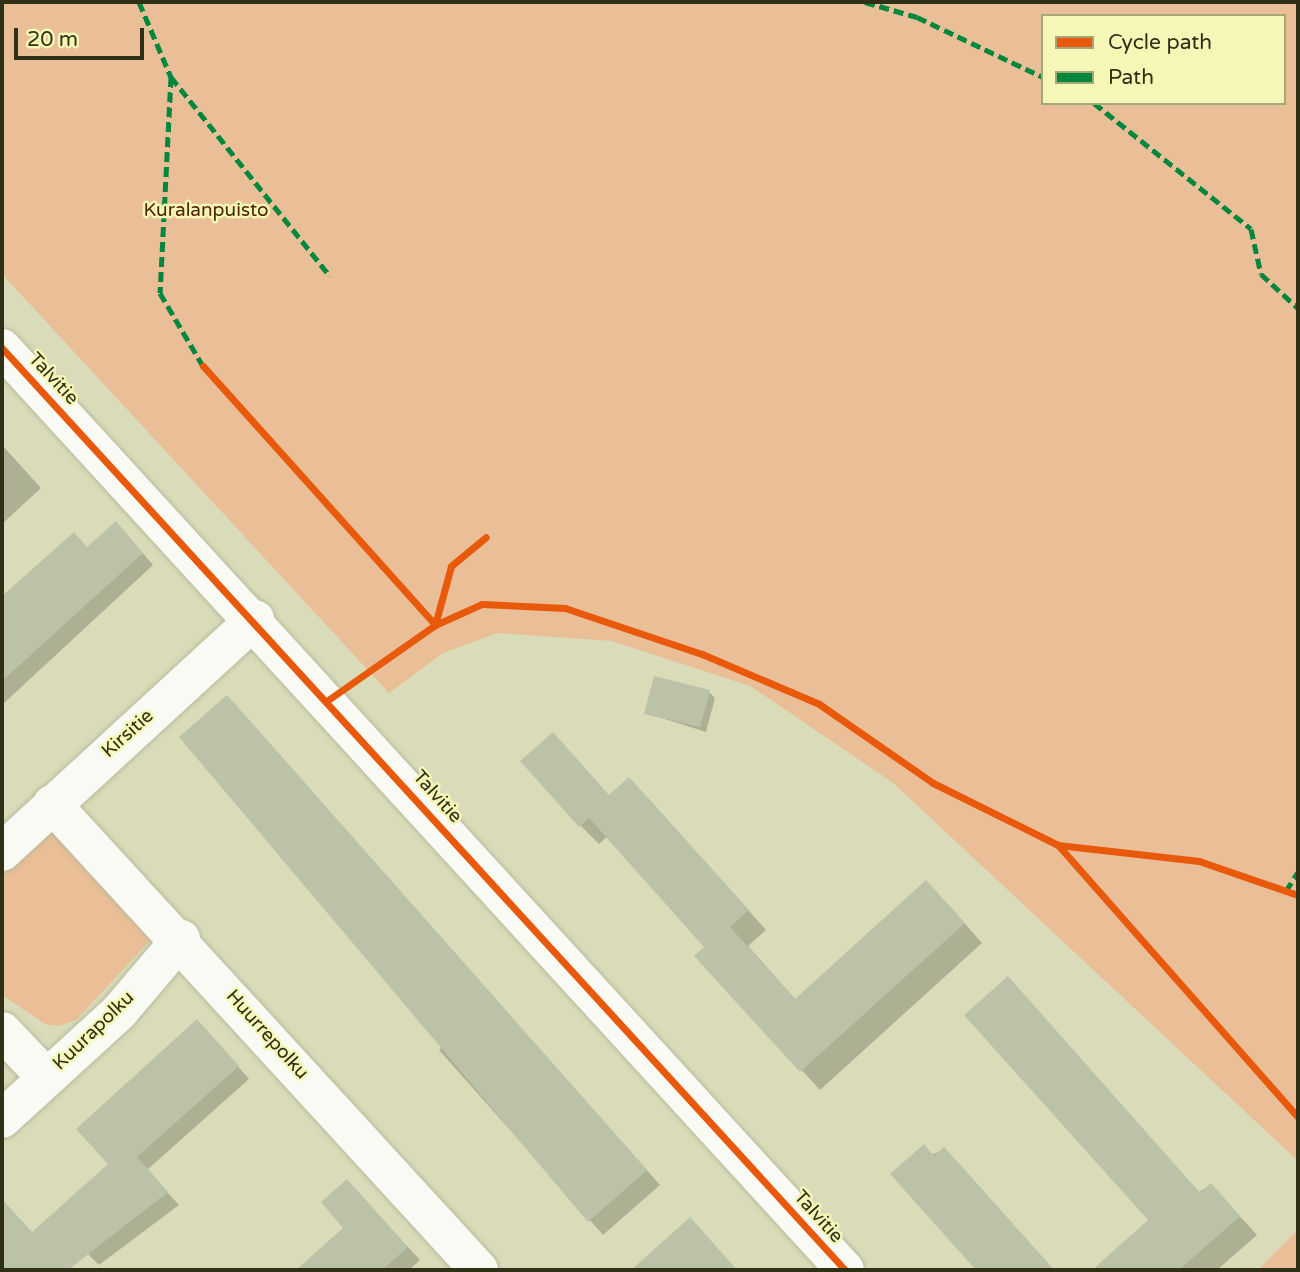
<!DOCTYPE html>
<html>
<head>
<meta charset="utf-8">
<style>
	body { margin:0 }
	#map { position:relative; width:1300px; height:1272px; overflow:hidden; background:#dadcb9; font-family:"Varela Round",sans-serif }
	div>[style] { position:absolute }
	.green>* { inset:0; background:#eabe96 }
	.shadow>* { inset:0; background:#0003 }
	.building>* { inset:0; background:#bcc2a8 }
	.roads { filter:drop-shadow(0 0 2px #b8ba9e) drop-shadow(0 0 2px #b8ba9e) }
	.minor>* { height:38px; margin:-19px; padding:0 19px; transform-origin:19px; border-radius:19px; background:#f9faf4 }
	.quiet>* { height:5px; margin-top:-2.5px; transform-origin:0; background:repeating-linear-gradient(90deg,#00873e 0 10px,transparent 0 15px) }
	.cycleway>* { height:7px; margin:-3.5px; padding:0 3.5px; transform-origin:3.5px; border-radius:3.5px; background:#e8590c }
	span { translate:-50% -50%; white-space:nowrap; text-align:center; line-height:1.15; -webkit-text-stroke:5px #f5f7b7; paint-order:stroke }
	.park-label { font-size:19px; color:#512405 }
	.street-label { font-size:19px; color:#303017 }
	.frame { position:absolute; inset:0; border:4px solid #303017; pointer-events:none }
	.legend { position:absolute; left:1041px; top:14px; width:245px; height:91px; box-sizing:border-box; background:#f5f7b7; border:2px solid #a6a777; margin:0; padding:9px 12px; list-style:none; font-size:21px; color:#303017 }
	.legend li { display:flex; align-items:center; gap:14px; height:35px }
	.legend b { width:35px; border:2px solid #a6a777 }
	.scale { position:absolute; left:14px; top:28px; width:130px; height:32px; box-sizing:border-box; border:4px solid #303017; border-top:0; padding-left:9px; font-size:21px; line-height:24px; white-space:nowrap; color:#303017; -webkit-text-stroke:5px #f5f7b7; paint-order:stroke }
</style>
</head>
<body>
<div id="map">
	<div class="green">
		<i style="clip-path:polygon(evenodd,2px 2px,1298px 2px,1298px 1161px,892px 782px,750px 686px,612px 641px,497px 633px,443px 653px,389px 693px,2px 274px,2px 2px,1043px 16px,1284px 16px,1284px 103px,1043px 103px,1043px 16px)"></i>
		<i style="clip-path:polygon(52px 831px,153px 937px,76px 1020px,59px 1026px,45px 1024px,2px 995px,2px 875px)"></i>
		<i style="clip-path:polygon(1298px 1230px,1298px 1270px,1258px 1270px)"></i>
	</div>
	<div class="shadow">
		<i style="clip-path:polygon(2px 445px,41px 488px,2px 524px)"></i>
		<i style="clip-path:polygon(126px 534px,153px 565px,2px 705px,2px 608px,42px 573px)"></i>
		<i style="clip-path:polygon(709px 692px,715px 698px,706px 732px,646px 713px)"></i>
		<i style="clip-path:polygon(241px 711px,660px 1185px,603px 1235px,439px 1050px,445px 1045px)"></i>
		<i style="clip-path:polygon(610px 796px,648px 798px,766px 930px,748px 946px,796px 1000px,945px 901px,982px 943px,820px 1090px,696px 956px,706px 947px,608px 836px,599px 844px,580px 825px)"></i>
		<i style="clip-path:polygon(209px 1034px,249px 1079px,147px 1170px,179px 1205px,99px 1265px,87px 1253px,110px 1164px)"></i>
		<i style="clip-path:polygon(944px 1149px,962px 1167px,1054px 1270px,979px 1270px,893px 1174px)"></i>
		<i style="clip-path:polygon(1211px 1185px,1257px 1235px,1217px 1270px,1094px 1270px,1151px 1220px)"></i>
		<i style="clip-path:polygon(359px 1194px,420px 1260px,409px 1270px,299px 1270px,346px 1228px)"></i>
		<i style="clip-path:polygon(2px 1201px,64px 1269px,62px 1270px,2px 1270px)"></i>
	</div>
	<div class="building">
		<i style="clip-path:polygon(116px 521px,143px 553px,2px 681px,2px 596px,74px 532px,87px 547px)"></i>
		<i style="clip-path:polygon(654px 676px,710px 690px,700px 727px,644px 714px)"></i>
		<i style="clip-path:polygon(227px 695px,647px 1170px,588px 1222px,179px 737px)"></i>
		<i style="clip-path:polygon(553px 732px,609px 795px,629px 777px,749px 910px,730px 927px,795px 999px,926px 880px,965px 923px,800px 1072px,694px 956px,704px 947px,589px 818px,579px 827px,520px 761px)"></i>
		<i style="clip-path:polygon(1008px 976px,1200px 1193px,1211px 1183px,1240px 1216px,1179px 1270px,1092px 1270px,1148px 1220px,964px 1015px)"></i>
		<i style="clip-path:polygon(197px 1019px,239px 1066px,137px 1157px,168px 1192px,68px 1270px,2px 1270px,2px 1199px,32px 1232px,108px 1164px,76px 1129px)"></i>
		<i style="clip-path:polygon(924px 1144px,934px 1156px,944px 1147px,1054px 1270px,976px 1270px,890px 1174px)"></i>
		<i style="clip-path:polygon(347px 1179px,408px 1247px,382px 1270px,296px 1270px,343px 1228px,321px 1202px)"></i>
		<i style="clip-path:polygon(690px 1217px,737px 1270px,631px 1270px,688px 1219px)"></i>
	</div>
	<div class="roads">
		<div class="minor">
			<i style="left:2px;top:348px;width:1249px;rotate:47.56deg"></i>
			<i style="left:52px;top:804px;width:632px;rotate:47.5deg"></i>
			<i style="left:2px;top:852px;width:344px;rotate:-42.6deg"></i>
			<i style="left:2px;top:1031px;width:64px;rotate:46.3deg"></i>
			<i style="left:2px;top:1119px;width:159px;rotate:-42.4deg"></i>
			<i style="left:119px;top:1012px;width:96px;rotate:-49.7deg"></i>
		</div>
	</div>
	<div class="quiet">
		<i style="left:139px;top:2px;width:82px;rotate:66.9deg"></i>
		<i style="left:171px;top:77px;width:216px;rotate:92.9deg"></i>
		<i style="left:160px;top:293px;width:85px;rotate:59.5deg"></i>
		<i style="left:865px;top:2px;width:54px;rotate:16.1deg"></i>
		<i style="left:917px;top:17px;width:140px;rotate:25.5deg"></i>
		<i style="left:171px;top:77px;width:255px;rotate:51.4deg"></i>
		<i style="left:1094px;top:103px;width:201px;rotate:38.7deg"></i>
		<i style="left:1251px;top:229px;width:46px;rotate:77.5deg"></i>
		<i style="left:1261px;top:274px;width:50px;rotate:42.6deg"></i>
		<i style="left:1286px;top:891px;width:22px;rotate:-58deg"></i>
	</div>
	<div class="cycleway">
		<i style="left:2px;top:348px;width:1249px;rotate:47.56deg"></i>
		<i style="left:203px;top:366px;width:348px;rotate:48.1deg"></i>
		<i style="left:435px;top:625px;width:61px;rotate:-74.8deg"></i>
		<i style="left:451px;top:566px;width:45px;rotate:-39.6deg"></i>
		<i style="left:328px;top:700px;width:131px;rotate:-35deg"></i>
		<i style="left:435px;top:625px;width:51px;rotate:-24.1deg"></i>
		<i style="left:482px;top:604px;width:83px;rotate:2.8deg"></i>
		<i style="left:565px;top:608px;width:145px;rotate:18.6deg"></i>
		<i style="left:702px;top:654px;width:127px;rotate:23.1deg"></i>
		<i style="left:819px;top:704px;width:139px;rotate:34.7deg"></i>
		<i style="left:933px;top:783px;width:140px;rotate:26.4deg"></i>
		<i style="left:1058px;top:845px;width:142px;rotate:6.5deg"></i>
		<i style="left:1199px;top:861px;width:105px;rotate:19deg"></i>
		<i style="left:1058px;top:845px;width:363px;rotate:48.6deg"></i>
	</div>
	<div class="park-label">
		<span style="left:206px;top:211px">Kuralanpuisto</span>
	</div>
	<div class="street-label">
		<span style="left:53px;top:379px;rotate:47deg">Talvitie</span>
		<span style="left:128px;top:734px;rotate:-42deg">Kirsitie</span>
		<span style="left:437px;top:797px;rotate:48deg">Talvitie</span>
		<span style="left:94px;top:1031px;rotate:-44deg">Kuurapolku</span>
		<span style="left:267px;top:1035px;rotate:48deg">Huurrepolku</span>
		<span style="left:818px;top:1217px;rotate:48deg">Talvitie</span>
	</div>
	<div class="frame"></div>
	<ul class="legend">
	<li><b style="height:9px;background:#e8590c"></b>Cycle path</li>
	<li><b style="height:9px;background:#00873e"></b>Path</li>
	</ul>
	<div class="scale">20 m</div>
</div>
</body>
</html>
